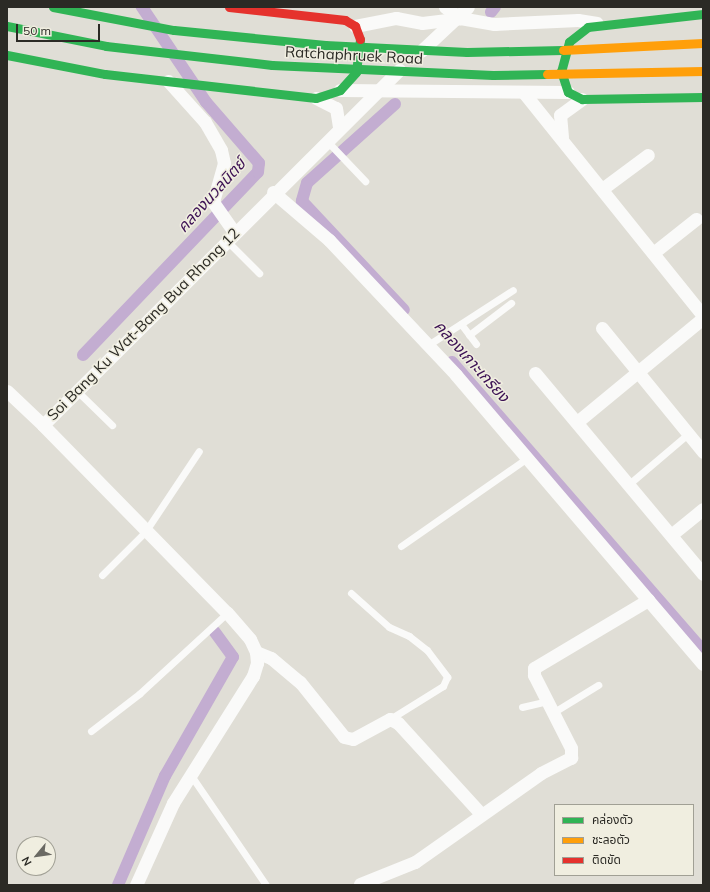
<!DOCTYPE html>
<html>
<head>
<meta charset="utf-8">
<style>
	body { margin:0 }
	#map { position:relative; width:710px; height:892px; overflow:hidden; background:#e0ded6; font-family:Mulish,"Noto Sans Thai",sans-serif }
	div>[style] { position:absolute }
	.canal>* { height:12px; margin:-6px; padding:0 6px; transform-origin:6px; border-radius:6px; background:#c3add1 }
	.lane>* { height:7px; margin:-3.5px; padding:0 3.5px; transform-origin:3.5px; border-radius:3.5px; background:#fafaf9 }
	.street>* { height:13px; margin:-6.5px; padding:0 6.5px; transform-origin:6.5px; border-radius:6.5px; background:#fafaf9 }
	.fast>* { height:9px; margin:-4.5px; padding:0 4.5px; transform-origin:4.5px; border-radius:4.5px; background:#30b455 }
	.slow>* { height:9px; margin:-4.5px; padding:0 4.5px; transform-origin:4.5px; border-radius:4.5px; background:#ff9f0a }
	.jam>* { height:9px; margin:-4.5px; padding:0 4.5px; transform-origin:4.5px; border-radius:4.5px; background:#e5322d }
	span { translate:-50% -50%; white-space:nowrap; text-align:center; line-height:1.15; -webkit-text-stroke:3px #f0eee0; paint-order:stroke }
	.street-label { font-size:15px; color:#2b2a25 }
	.water-label { font-size:16px; color:#3b1053; font-style:italic }
	.frame { position:absolute; inset:0; border:8px solid #2b2a25; pointer-events:none }
	.legend { position:absolute; left:554px; top:804px; width:140px; height:72px; box-sizing:border-box; background:#f0eee0; border:1px solid #a1a095; margin:0; padding:5px 7px; list-style:none; font-size:12px; color:#2b2a25 }
	.legend li { display:flex; align-items:center; gap:8px; height:20px }
	.legend b { width:20px; border:1px solid #a1a095 }
	.north { position:absolute; left:16px; top:836px; width:40px; height:40px; box-sizing:border-box; background:#f0eee0; border:1px solid #a1a095; border-radius:50%; rotate:241deg; font-size:11px; font-weight:700; line-height:16px; text-align:center; color:#2b2a25 }
	.north::after { content:''; display:block; margin:auto; width:14px; height:18px; background:#6a6963; clip-path:polygon(50% 0,100% 100%,50% 72%,0 100%) }
	.scale { position:absolute; left:16px; top:24px; width:84px; height:18px; box-sizing:border-box; border:2px solid #2b2a25; border-top:0; padding-left:5px; font-size:12px; line-height:14px; white-space:nowrap; color:#2b2a25; -webkit-text-stroke:3px #f0eee0; paint-order:stroke }
</style>
</head>
<body>
<div id="map">
	<div class="canal">
		<i style="left:491px;top:12px;width:6px;rotate:-51deg"></i>
		<i style="left:395px;top:104px;width:118px;rotate:138.1deg"></i>
		<i style="left:307px;top:183px;width:19px;rotate:106deg"></i>
		<i style="left:302px;top:201px;width:149px;rotate:46.9deg"></i>
		<i style="left:83px;top:355px;width:253px;rotate:-46.3deg"></i>
		<i style="left:258px;top:172px;width:9px;rotate:-84deg"></i>
		<i style="left:259px;top:163px;width:81px;rotate:-131deg"></i>
		<i style="left:206px;top:102px;width:115px;rotate:-124deg"></i>
		<i style="left:452px;top:362px;width:383px;rotate:49deg"></i>
		<i style="left:118px;top:885px;width:119px;rotate:-66.7deg"></i>
		<i style="left:165px;top:776px;width:137px;rotate:-60.3deg"></i>
		<i style="left:233px;top:657px;width:31px;rotate:-126deg"></i>
	</div>
	<div class="lane">
		<i style="left:326px;top:140px;width:57px;rotate:46.4deg"></i>
		<i style="left:226px;top:240px;width:47px;rotate:45deg"></i>
		<i style="left:461px;top:324px;width:25px;rotate:53deg"></i>
		<i style="left:469px;top:335px;width:53px;rotate:-37.3deg"></i>
		<i style="left:428px;top:345px;width:101px;rotate:-32.9deg"></i>
		<i style="left:77px;top:391px;width:49px;rotate:44.2deg"></i>
		<i style="left:629px;top:484px;width:77px;rotate:-40.3deg"></i>
		<i style="left:401px;top:546px;width:154px;rotate:-34.9deg"></i>
		<i style="left:102px;top:575px;width:61px;rotate:-45deg"></i>
		<i style="left:145px;top:532px;width:97px;rotate:-56.3deg"></i>
		<i style="left:351px;top:593px;width:51px;rotate:41.8deg"></i>
		<i style="left:389px;top:627px;width:22px;rotate:24deg"></i>
		<i style="left:409px;top:636px;width:23px;rotate:38deg"></i>
		<i style="left:427px;top:650px;width:34px;rotate:53deg"></i>
		<i style="left:447px;top:677px;width:10px;rotate:114deg"></i>
		<i style="left:443px;top:686px;width:62px;rotate:148.1deg"></i>
		<i style="left:522px;top:707px;width:27px;rotate:-13deg"></i>
		<i style="left:554px;top:712px;width:52px;rotate:-31.5deg"></i>
		<i style="left:91px;top:731px;width:61px;rotate:-37.6deg"></i>
		<i style="left:139px;top:694px;width:120px;rotate:-42.6deg"></i>
		<i style="left:190px;top:774px;width:135px;rotate:55.6deg"></i>
	</div>
	<div class="street">
		<i style="left:445px;top:7px;width:19px;rotate:36deg"></i>
		<i style="left:355px;top:26px;width:42px;rotate:-11deg"></i>
		<i style="left:396px;top:18px;width:26px;rotate:11deg"></i>
		<i style="left:422px;top:23px;width:38px;rotate:-7deg"></i>
		<i style="left:460px;top:18px;width:35px;rotate:10deg"></i>
		<i style="left:494px;top:24px;width:84px;rotate:-2.7deg"></i>
		<i style="left:578px;top:20px;width:19px;rotate:9deg"></i>
		<i style="left:421px;top:51px;width:64px;rotate:-43.1deg"></i>
		<i style="left:168px;top:81px;width:55px;rotate:47.9deg"></i>
		<i style="left:205px;top:122px;width:32px;rotate:60deg"></i>
		<i style="left:221px;top:150px;width:13px;rotate:77deg"></i>
		<i style="left:224px;top:163px;width:41px;rotate:105.8deg"></i>
		<i style="left:213px;top:202px;width:37px;rotate:55deg"></i>
		<i style="left:340px;top:90px;width:228px;rotate:0.5deg"></i>
		<i style="left:524px;top:93px;width:286px;rotate:51.2deg"></i>
		<i style="left:316px;top:98px;width:22px;rotate:27deg"></i>
		<i style="left:336px;top:108px;width:18px;rotate:81deg"></i>
		<i style="left:562px;top:137px;width:22px;rotate:-95deg"></i>
		<i style="left:560px;top:115px;width:27px;rotate:-36deg"></i>
		<i style="left:602px;top:189px;width:57px;rotate:-36.5deg"></i>
		<i style="left:273px;top:192px;width:74px;rotate:40.6deg"></i>
		<i style="left:329px;top:240px;width:185px;rotate:46.7deg"></i>
		<i style="left:456px;top:375px;width:380px;rotate:49.5deg"></i>
		<i style="left:653px;top:253px;width:55px;rotate:-38.3deg"></i>
		<i style="left:602px;top:328px;width:160px;rotate:50.8deg"></i>
		<i style="left:535px;top:373px;width:262px;rotate:50.1deg"></i>
		<i style="left:7px;top:391px;width:50px;rotate:43.4deg"></i>
		<i style="left:577px;top:422px;width:163px;rotate:-39.5deg"></i>
		<i style="left:671px;top:535px;width:41px;rotate:-39.1deg"></i>
		<i style="left:256px;top:652px;width:16px;rotate:22deg"></i>
		<i style="left:271px;top:658px;width:38px;rotate:40deg"></i>
		<i style="left:300px;top:682px;width:70px;rotate:51.3deg"></i>
		<i style="left:344px;top:737px;width:9px;rotate:13deg"></i>
		<i style="left:353px;top:739px;width:42px;rotate:-28.4deg"></i>
		<i style="left:390px;top:719px;width:9px;rotate:27deg"></i>
		<i style="left:398px;top:723px;width:123px;rotate:47.6deg"></i>
		<i style="left:360px;top:884px;width:59px;rotate:-21.8deg"></i>
		<i style="left:415px;top:862px;width:154px;rotate:-35.2deg"></i>
		<i style="left:541px;top:773px;width:34px;rotate:-27deg"></i>
		<i style="left:571px;top:758px;width:10px;rotate:-90deg"></i>
		<i style="left:571px;top:748px;width:82px;rotate:-116.9deg"></i>
		<i style="left:534px;top:675px;width:7px;rotate:-90deg"></i>
		<i style="left:534px;top:668px;width:133px;rotate:-30.8deg"></i>
		<i style="left:136px;top:885px;width:90px;rotate:-65.7deg"></i>
		<i style="left:173px;top:803px;width:150px;rotate:-57.8deg"></i>
		<i style="left:253px;top:676px;width:14px;rotate:-73deg"></i>
		<i style="left:257px;top:663px;width:11px;rotate:-95deg"></i>
		<i style="left:256px;top:652px;width:14px;rotate:-115deg"></i>
		<i style="left:250px;top:639px;width:35px;rotate:-131deg"></i>
		<i style="left:227px;top:613px;width:263px;rotate:-134.4deg"></i>
		<i style="left:43px;top:425px;width:503px;rotate:-44.92deg"></i>
	</div>
	<div class="fast">
		<i style="left:53px;top:7px;width:123px;rotate:10.8deg"></i>
		<i style="left:174px;top:30px;width:152px;rotate:5.7deg"></i>
		<i style="left:325px;top:45px;width:142px;rotate:2.8deg"></i>
		<i style="left:467px;top:52px;width:96px;rotate:-1.2deg"></i>
		<i style="left:703px;top:14px;width:116px;rotate:173.6deg"></i>
		<i style="left:588px;top:27px;width:24px;rotate:142deg"></i>
		<i style="left:569px;top:42px;width:30px;rotate:105deg"></i>
		<i style="left:561px;top:71px;width:22px;rotate:72deg"></i>
		<i style="left:568px;top:92px;width:16px;rotate:27deg"></i>
		<i style="left:582px;top:99px;width:121px;rotate:-0.9deg"></i>
		<i style="left:7px;top:26px;width:101px;rotate:11.4deg"></i>
		<i style="left:106px;top:46px;width:167px;rotate:6.5deg"></i>
		<i style="left:272px;top:65px;width:221px;rotate:2.6deg"></i>
		<i style="left:493px;top:75px;width:54px;rotate:-1.1deg"></i>
		<i style="left:7px;top:55px;width:100px;rotate:11deg"></i>
		<i style="left:105px;top:74px;width:212px;rotate:6.5deg"></i>
		<i style="left:316px;top:98px;width:25px;rotate:-18deg"></i>
		<i style="left:340px;top:90px;width:24px;rotate:-48deg"></i>
		<i style="left:356px;top:72px;width:33px;rotate:-83deg"></i>
	</div>
	<div class="slow">
		<i style="left:563px;top:50px;width:140px;rotate:-2.9deg"></i>
		<i style="left:547px;top:74px;width:156px;rotate:-1.1deg"></i>
	</div>
	<div class="jam">
		<i style="left:229px;top:7px;width:117px;rotate:6.4deg"></i>
		<i style="left:345px;top:20px;width:12px;rotate:31deg"></i>
		<i style="left:355px;top:26px;width:14px;rotate:69deg"></i>
	</div>
	<div class="street-label">
		<span style="left:354px;top:55px;rotate:3deg">Ratchaphruek Road</span>
		<span style="left:143px;top:324px;rotate:-45deg">Soi Bang Ku Wat-Bang Bua Rhong 12</span>
	</div>
	<div class="water-label">
		<span style="left:211px;top:195px;rotate:-48deg">คลองนวลนิตย์</span>
		<span style="left:472px;top:361px;rotate:48deg">คลองเกาะเกรียง</span>
	</div>
	<div class="frame"></div>
	<ul class="legend">
	<li><b style="height:5px;background:#30b455"></b>คล่องตัว</li>
	<li><b style="height:5px;background:#ff9f0a"></b>ชะลอตัว</li>
	<li><b style="height:5px;background:#e5322d"></b>ติดขัด</li>
	</ul>
	<div class="north">N</div>
	<div class="scale">50 m</div>
</div>
</body>
</html>
